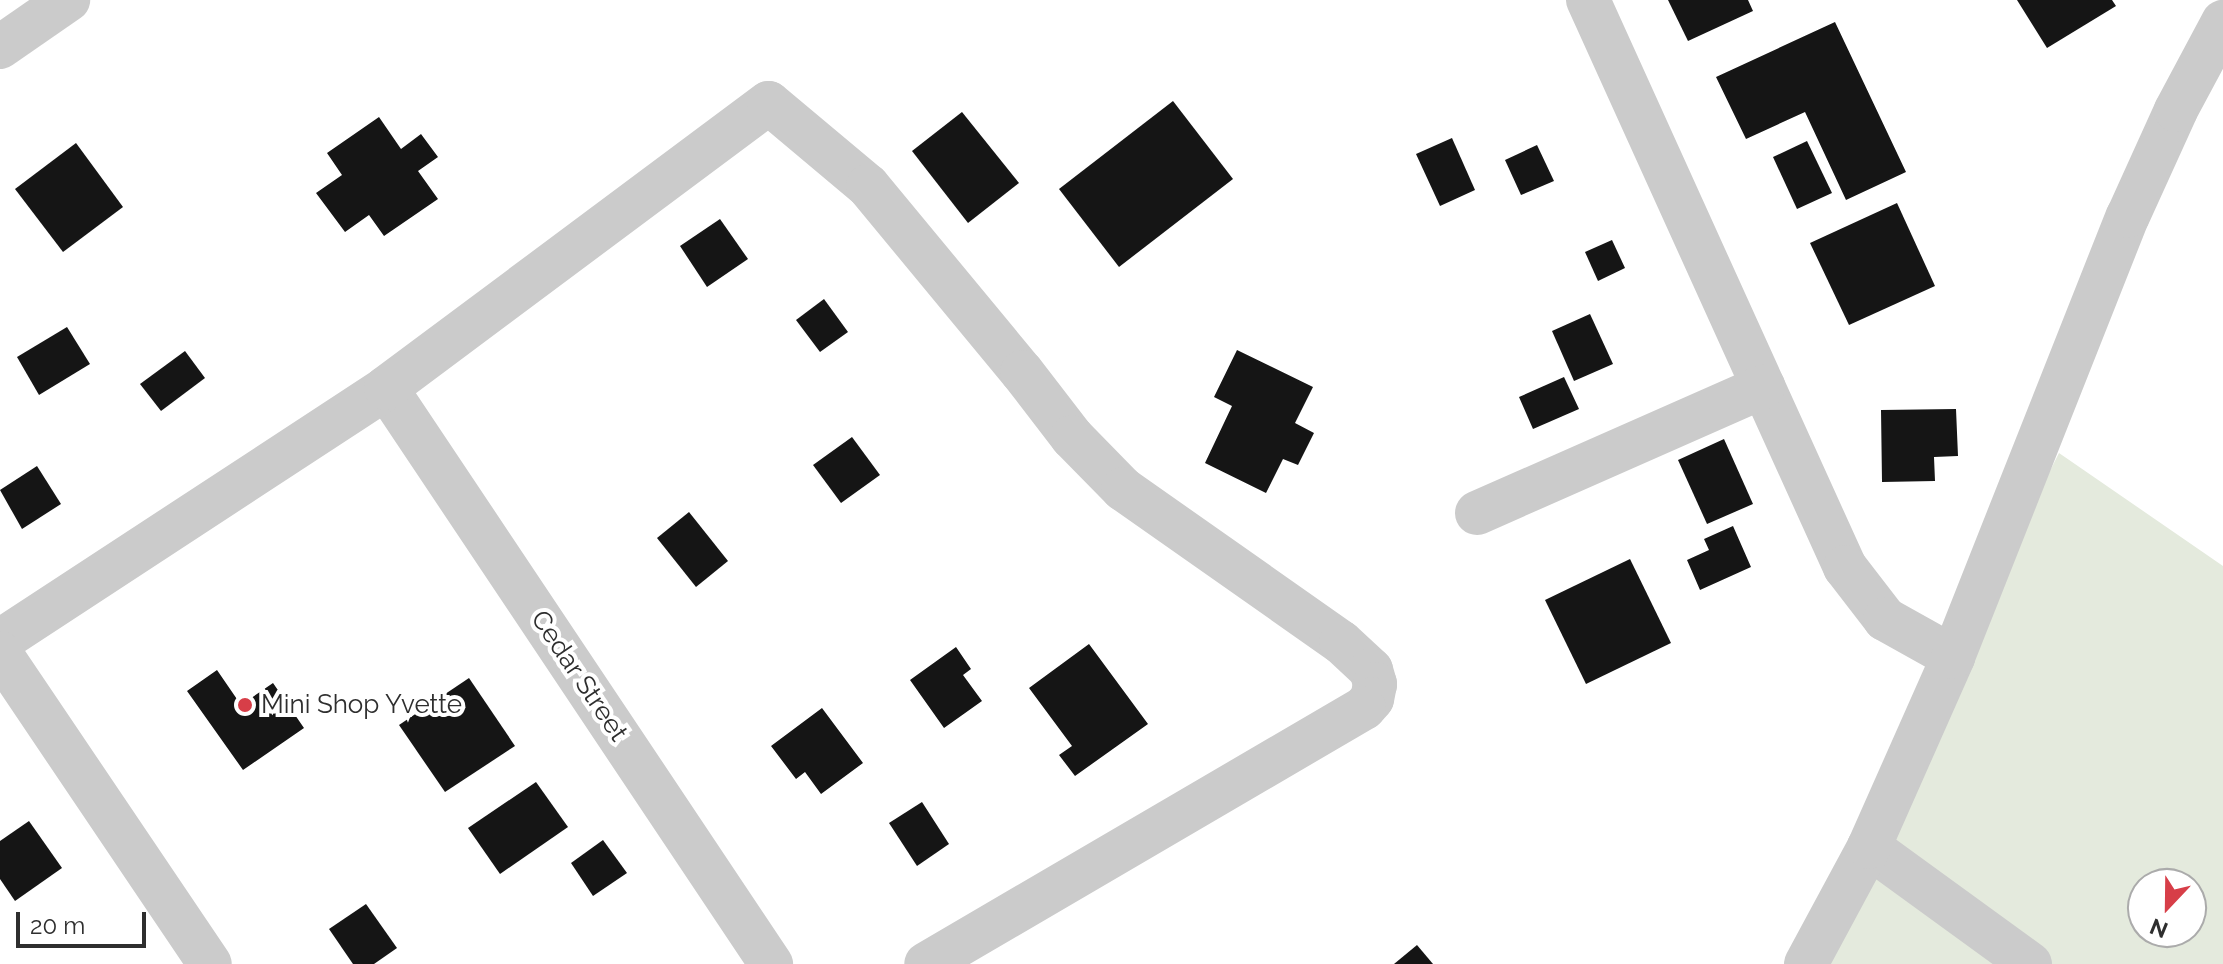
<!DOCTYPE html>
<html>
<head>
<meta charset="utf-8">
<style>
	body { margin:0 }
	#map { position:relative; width:2223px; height:964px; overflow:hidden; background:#fff; font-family:Raleway,sans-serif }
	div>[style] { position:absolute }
	.green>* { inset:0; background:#e4eadd }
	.building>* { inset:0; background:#151515 }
	.minor>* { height:44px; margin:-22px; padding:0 22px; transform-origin:22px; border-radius:22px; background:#cbcbcb }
	.dots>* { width:22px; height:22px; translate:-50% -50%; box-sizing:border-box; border:4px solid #fff; border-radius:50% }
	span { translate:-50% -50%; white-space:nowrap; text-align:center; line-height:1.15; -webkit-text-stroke:8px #fff; paint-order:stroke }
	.street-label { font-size:26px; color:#2e2e2e }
	.poi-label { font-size:26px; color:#2e2e2e }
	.left { translate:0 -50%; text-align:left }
	.north { position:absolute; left:2127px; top:868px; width:80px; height:80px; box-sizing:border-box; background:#fff; border:2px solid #ababab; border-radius:50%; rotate:202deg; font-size:22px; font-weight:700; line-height:32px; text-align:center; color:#2e2e2e }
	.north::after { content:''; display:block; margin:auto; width:28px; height:36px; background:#d73e48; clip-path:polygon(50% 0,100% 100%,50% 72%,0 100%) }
	.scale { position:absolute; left:16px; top:912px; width:130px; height:36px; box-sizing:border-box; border:4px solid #2e2e2e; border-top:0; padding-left:10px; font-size:24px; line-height:28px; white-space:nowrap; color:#2e2e2e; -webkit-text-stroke:6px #fff; paint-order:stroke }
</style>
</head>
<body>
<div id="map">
	<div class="green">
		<i style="clip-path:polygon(evenodd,2059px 453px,2223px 566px,2223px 964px,1801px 964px,2059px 453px,2143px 884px,2191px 884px,2191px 932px,2143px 932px,2143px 884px)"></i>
	</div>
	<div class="building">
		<i style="clip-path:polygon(1668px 0,1748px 0,1753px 11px,1688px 41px)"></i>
		<i style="clip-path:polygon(2017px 0,2112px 0,2116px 6px,2047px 48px)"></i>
		<i style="clip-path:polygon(1835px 22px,1906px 172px,1846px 200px,1805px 112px,1746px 139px,1716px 77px)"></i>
		<i style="clip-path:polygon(1173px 101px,1233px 179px,1119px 267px,1059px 189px)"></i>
		<i style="clip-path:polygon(962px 112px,1019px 183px,968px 223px,912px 151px)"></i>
		<i style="clip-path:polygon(379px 117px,401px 149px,421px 134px,438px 157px,418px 171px,438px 199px,384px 236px,369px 215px,345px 232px,316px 193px,342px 175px,327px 153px)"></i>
		<i style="clip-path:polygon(1452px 138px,1475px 190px,1440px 206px,1416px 154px)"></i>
		<i style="clip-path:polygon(1807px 141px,1832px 193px,1797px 209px,1773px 157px)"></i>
		<i style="clip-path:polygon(76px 143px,123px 207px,63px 252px,15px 189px)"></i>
		<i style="clip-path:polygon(1537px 145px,1554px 181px,1521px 195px,1505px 160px)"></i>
		<i style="clip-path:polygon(1897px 203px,1935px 286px,1849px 325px,1810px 243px)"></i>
		<i style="clip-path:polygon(720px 219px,748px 259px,707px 287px,680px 246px)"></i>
		<i style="clip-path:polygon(1612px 240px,1625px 268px,1598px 281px,1585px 252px)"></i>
		<i style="clip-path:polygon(824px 299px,848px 332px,820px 352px,796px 320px)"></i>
		<i style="clip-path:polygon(1590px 314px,1613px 364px,1574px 381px,1552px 331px)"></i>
		<i style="clip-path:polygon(67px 327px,90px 364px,39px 395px,17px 357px)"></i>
		<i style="clip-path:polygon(1237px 350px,1313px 387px,1295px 423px,1314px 433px,1298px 465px,1283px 459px,1266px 493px,1205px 463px,1232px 406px,1214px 397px)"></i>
		<i style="clip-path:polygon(185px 351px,205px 378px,161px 411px,140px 384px)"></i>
		<i style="clip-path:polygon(1564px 377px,1579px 409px,1533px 429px,1519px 397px)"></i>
		<i style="clip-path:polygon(1956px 409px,1958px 456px,1934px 457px,1935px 481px,1882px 482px,1881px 410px)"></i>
		<i style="clip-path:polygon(852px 437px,880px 475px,841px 503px,813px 465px)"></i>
		<i style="clip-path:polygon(1724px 439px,1753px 504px,1707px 524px,1678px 460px)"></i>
		<i style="clip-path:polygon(37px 466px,61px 504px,22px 529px,0 490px)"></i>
		<i style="clip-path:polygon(689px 512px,728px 561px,696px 587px,657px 538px)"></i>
		<i style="clip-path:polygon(1733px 526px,1751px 567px,1700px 590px,1687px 560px,1709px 550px,1704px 539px)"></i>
		<i style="clip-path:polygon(1630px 559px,1671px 643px,1586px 684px,1545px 600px)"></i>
		<i style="clip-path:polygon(1089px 644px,1148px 724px,1075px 776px,1059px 755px,1072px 746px,1029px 688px)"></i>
		<i style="clip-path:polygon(956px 647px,971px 669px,963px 675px,982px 701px,944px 728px,910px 680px)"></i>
		<i style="clip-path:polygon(217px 670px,241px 705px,273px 683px,304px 728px,243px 770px,187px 691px)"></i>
		<i style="clip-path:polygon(469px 678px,515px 746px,445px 792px,399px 725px)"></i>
		<i style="clip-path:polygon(822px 708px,863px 763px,821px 794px,805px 772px,796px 779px,771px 746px)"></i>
		<i style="clip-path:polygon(536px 782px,568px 827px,500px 874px,468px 828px)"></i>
		<i style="clip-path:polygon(922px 802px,949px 844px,917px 866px,889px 823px)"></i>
		<i style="clip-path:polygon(29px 821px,62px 868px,15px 901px,0 879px,0 841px)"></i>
		<i style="clip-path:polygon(603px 840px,627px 873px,593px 896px,571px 863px)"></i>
		<i style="clip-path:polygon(366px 904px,397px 948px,374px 964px,353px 964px,329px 929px)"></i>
		<i style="clip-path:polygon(1417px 945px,1433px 964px,1394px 964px)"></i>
	</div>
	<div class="minor">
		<i style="left:1588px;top:0;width:623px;rotate:65.62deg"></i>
		<i style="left:1845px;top:567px;width:66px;rotate:52.4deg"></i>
		<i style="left:1885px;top:619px;width:78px;rotate:29.2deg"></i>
		<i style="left:0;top:47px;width:83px;rotate:-34.7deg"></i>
		<i style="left:386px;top:388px;width:693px;rotate:56.24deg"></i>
		<i style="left:1477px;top:513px;width:313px;rotate:-23.8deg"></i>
		<i style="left:0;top:641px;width:462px;rotate:-33.2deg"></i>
		<i style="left:386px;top:388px;width:477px;rotate:-36.7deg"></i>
		<i style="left:769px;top:103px;width:129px;rotate:40deg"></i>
		<i style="left:868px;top:186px;width:241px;rotate:50.4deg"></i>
		<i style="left:1022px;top:372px;width:82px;rotate:52.4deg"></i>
		<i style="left:1072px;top:437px;width:73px;rotate:45.6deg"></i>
		<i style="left:1123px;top:489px;width:266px;rotate:35.1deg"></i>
		<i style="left:1341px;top:642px;width:41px;rotate:43deg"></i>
		<i style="left:1371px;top:670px;width:15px;rotate:74deg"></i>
		<i style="left:1375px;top:684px;width:15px;rotate:101deg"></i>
		<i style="left:1372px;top:699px;width:12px;rotate:132deg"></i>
		<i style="left:1364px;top:708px;width:507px;rotate:149.69deg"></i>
		<i style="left:0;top:653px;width:375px;rotate:56deg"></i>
		<i style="left:1869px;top:847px;width:199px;rotate:36deg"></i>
		<i style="left:1806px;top:964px;width:133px;rotate:-61.7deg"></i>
		<i style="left:1869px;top:847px;width:208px;rotate:-66.1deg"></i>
		<i style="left:1953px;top:657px;width:474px;rotate:-68.4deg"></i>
		<i style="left:2128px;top:216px;width:116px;rotate:-65.6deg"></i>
		<i style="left:2176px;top:110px;width:100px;rotate:-61.9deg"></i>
	</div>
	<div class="dots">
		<i style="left:245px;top:705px;background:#d73e48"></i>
	</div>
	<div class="street-label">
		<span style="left:579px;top:676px;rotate:56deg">Cedar Street</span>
	</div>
	<div class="poi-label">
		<span class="left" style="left:261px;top:705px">Mini Shop Yvette</span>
	</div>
	<div class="north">N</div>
	<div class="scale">20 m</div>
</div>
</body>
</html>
